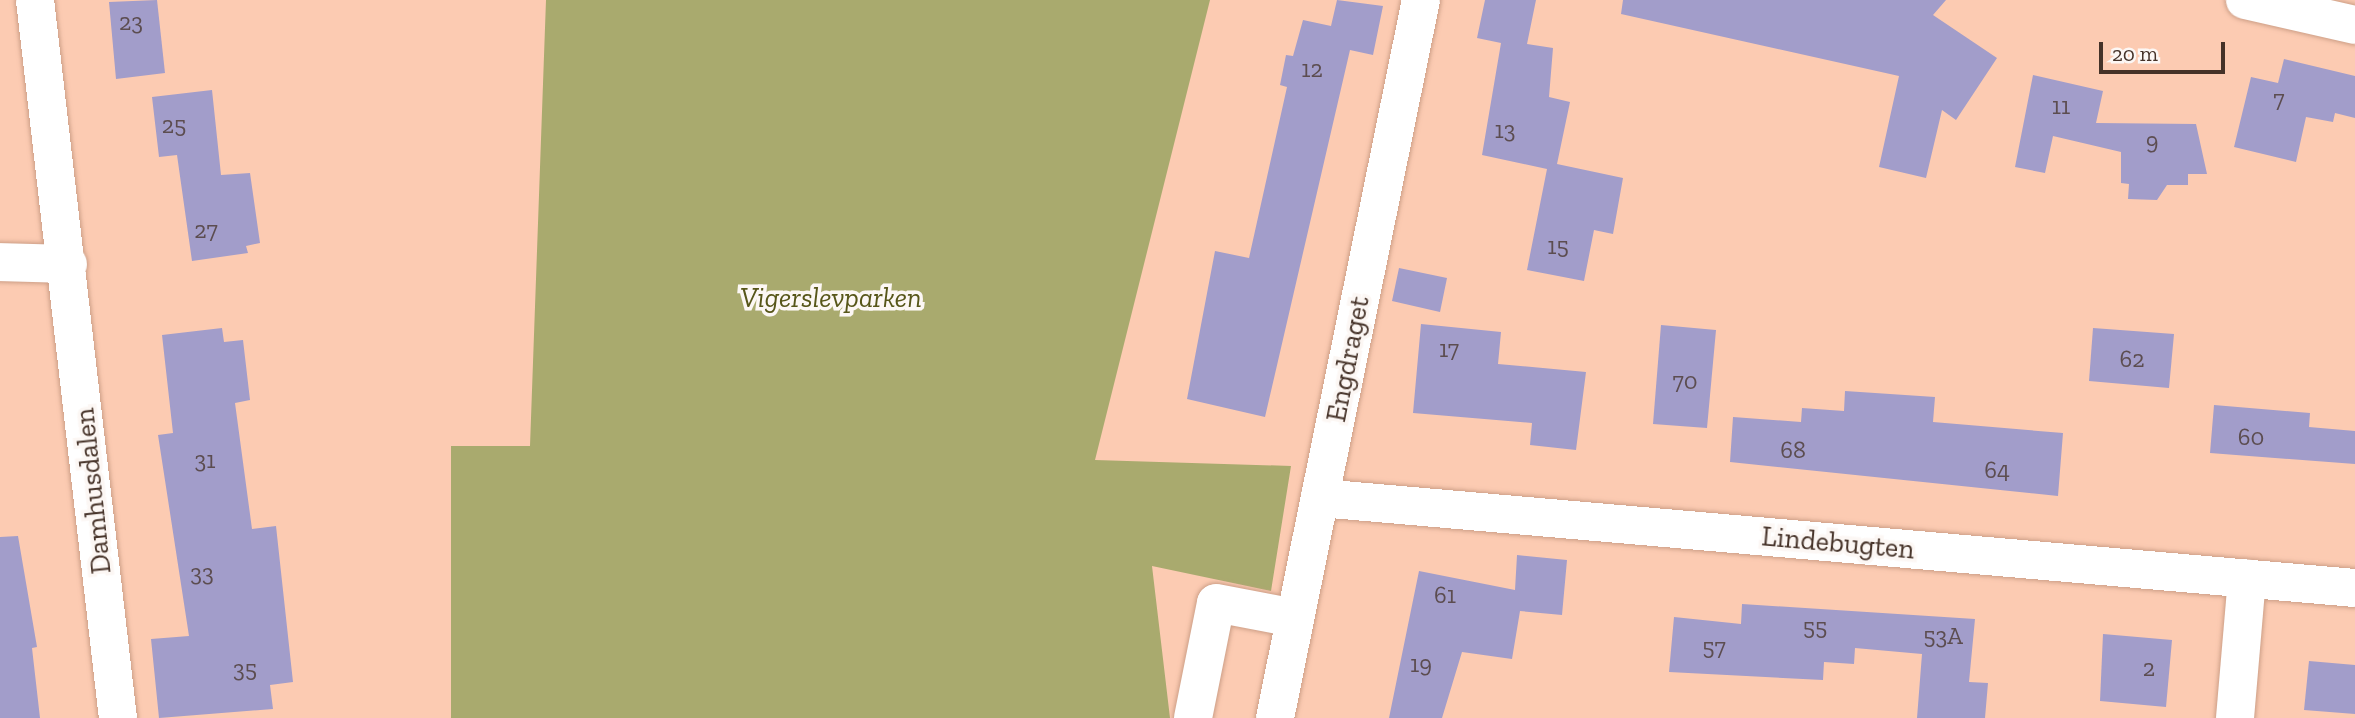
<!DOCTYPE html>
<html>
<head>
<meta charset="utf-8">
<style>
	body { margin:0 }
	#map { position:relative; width:2355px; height:718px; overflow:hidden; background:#fccbb2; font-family:"Zilla Slab",serif }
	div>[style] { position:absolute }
	.green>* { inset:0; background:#a9aa6e }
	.building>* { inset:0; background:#a29dca }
	.roads { filter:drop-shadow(0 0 2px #cd9f87) drop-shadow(0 0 2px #cd9f87) }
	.minor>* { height:38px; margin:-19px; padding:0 19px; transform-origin:19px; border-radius:19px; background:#fff }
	span { translate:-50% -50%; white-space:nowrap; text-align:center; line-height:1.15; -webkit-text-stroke:7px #fcf7f4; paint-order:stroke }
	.number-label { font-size:24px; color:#5c4d50 }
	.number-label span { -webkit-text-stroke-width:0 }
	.park-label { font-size:28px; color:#575619; font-style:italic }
	.street-label { font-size:28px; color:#453228 }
	.scale { position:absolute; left:2099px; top:42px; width:126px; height:32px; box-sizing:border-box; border:4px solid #453228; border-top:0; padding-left:9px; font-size:21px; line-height:24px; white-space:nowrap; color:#453228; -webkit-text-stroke:5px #fcf7f4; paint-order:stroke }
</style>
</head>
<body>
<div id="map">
	<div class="green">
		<i style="clip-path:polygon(546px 0,1210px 0,1095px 460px,1291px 466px,1271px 591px,1152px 566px,1170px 718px,451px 718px,451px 446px,530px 446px)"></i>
	</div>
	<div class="building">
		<i style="clip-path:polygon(157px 0,165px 73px,116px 79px,109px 2px)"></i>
		<i style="clip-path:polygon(1337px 0,1383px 6px,1373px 55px,1350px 50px,1265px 417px,1187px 399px,1215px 251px,1249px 258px,1287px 87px,1280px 85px,1286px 55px,1293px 56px,1303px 20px,1331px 26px)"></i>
		<i style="clip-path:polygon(1485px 0,1536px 0,1527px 44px,1553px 48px,1549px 97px,1570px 102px,1557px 164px,1623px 178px,1613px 234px,1594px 230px,1584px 281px,1527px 270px,1547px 169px,1482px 155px,1501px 43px,1477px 38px)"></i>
		<i style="clip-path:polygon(1623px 0,1946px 0,1933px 15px,1997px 58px,1956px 120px,1942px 110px,1926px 178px,1879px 167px,1899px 76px,1621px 14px)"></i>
		<i style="clip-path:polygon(2284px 59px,2355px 76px,2355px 118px,2335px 113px,2333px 122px,2306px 117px,2296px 162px,2234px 147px,2251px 77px,2278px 83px)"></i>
		<i style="clip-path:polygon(2033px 75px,2103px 91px,2096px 123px,2196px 124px,2207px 174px,2188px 174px,2188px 185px,2167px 185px,2157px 200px,2128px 199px,2129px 184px,2121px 183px,2121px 152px,2053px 136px,2045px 173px,2015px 167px)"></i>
		<i style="clip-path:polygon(212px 90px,221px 175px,250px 173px,260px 243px,246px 246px,248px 253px,192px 261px,177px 155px,159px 157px,152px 97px)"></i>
		<i style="clip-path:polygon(1399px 268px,1447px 278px,1440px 312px,1392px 301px)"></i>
		<i style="clip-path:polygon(1421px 324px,1501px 332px,1498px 364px,1586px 372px,1576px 450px,1530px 445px,1532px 423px,1413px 413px)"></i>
		<i style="clip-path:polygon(1661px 325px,1716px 330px,1707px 428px,1653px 424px)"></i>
		<i style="clip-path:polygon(222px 328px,224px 342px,243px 340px,250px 400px,235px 403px,252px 529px,276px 526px,293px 682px,270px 685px,273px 709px,159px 718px,151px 639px,189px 636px,158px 435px,173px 433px,162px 335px)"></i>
		<i style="clip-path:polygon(2093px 328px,2174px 334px,2169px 388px,2089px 381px)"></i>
		<i style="clip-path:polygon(1845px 391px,1935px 397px,1933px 422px,2063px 433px,2058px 496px,1730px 462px,1733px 417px,1801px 422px,1802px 408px,1844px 411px)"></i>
		<i style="clip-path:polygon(2214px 405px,2310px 413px,2309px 427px,2355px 431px,2355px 464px,2210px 453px)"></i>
		<i style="clip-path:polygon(18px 536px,37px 647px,32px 648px,40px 718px,0 718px,0 537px)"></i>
		<i style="clip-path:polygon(1517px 555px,1567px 560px,1562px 615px,1520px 611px,1512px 659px,1462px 652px,1442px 718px,1389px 718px,1419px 571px,1515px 590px)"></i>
		<i style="clip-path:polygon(1742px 604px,1975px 619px,1969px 682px,1988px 683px,1985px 718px,1917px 718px,1922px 654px,1855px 648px,1854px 664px,1824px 662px,1823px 680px,1669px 672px,1674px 617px,1741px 624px)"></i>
		<i style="clip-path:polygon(2103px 634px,2172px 640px,2166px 707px,2100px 701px)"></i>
		<i style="clip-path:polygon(2309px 661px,2355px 665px,2355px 714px,2304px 710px)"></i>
	</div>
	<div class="roads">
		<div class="minor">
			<i style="left:35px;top:0;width:723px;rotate:83.41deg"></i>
			<i style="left:2245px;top:0;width:113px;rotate:12.8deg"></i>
			<i style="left:0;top:262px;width:68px;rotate:1.7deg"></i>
			<i style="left:1320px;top:498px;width:1039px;rotate:4.97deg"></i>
			<i style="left:1193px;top:718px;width:117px;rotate:-78.7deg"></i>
			<i style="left:1216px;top:603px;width:80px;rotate:10.8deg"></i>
			<i style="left:1275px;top:718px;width:733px;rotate:-78.51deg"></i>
			<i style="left:2235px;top:718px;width:140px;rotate:-85.1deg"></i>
		</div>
	</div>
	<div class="number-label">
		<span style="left:131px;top:22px">23</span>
		<span style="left:1312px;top:69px">12</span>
		<span style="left:2279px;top:99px">7</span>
		<span style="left:2061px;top:106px">11</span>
		<span style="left:174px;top:125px">25</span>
		<span style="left:1505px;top:130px">13</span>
		<span style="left:2152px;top:141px">9</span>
		<span style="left:206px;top:230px">27</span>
		<span style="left:1558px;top:246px">15</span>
		<span style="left:1449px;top:349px">17</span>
		<span style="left:2132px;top:359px">62</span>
		<span style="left:1685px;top:381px">70</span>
		<span style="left:2251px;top:437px">60</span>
		<span style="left:1793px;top:450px">68</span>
		<span style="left:205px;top:460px">31</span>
		<span style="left:1997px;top:470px">64</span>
		<span style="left:202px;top:573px">33</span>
		<span style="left:1445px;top:595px">61</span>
		<span style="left:1815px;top:627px">55</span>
		<span style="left:1943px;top:636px">53A</span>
		<span style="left:1714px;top:647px">57</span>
		<span style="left:1421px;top:664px">19</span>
		<span style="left:2149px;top:668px">2</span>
		<span style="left:245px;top:669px">35</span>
	</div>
	<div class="park-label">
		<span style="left:831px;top:298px">Vigerslevparken</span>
	</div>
	<div class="street-label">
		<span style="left:1348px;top:359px;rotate:-79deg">Engdraget</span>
		<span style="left:93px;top:491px;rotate:-96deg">Damhusdalen</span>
		<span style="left:1838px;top:543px;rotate:5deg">Lindebugten</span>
	</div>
	<div class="scale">20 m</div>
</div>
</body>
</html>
